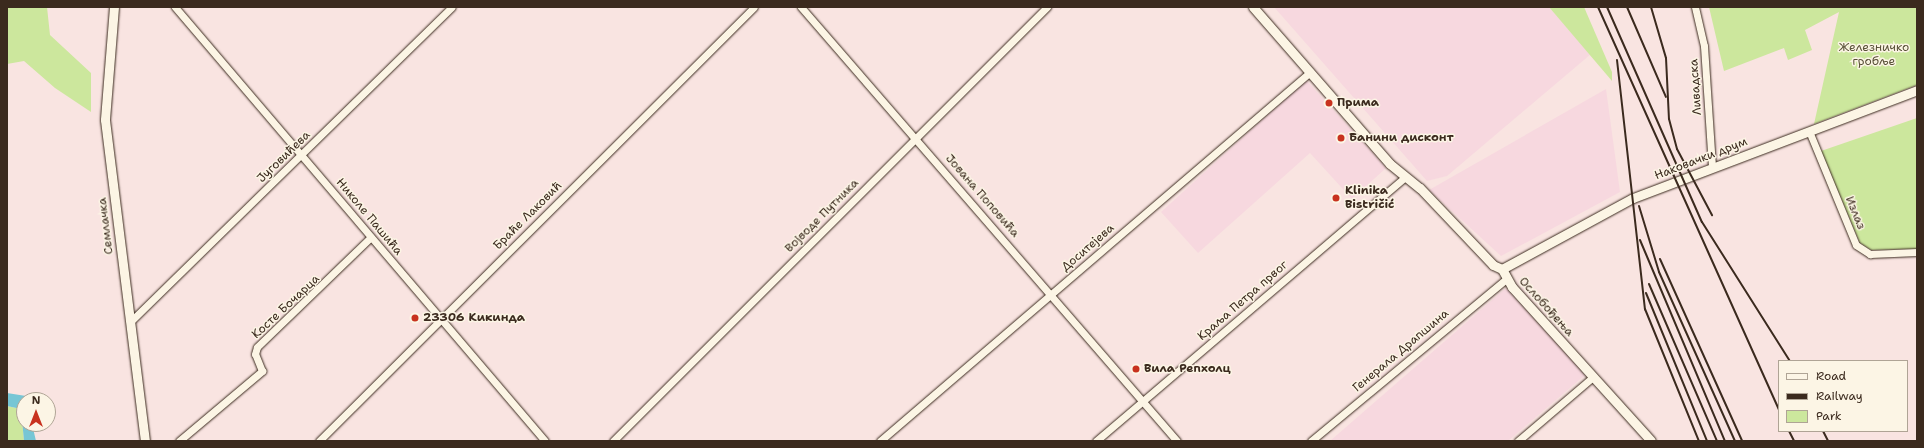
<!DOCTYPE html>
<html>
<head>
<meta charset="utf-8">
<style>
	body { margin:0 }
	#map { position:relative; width:1924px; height:448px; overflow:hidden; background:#f9e4e1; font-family:"Shantell Sans",sans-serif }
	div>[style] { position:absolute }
	.built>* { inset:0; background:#f7d8df }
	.green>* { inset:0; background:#cce79d }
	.water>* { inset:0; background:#77c6d5 }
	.roads { filter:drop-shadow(0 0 1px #3b2a1e) drop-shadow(0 0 1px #3b2a1e) }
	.minor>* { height:7px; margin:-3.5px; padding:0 3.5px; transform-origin:3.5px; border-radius:3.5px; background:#fcf5e5 }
	.major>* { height:9px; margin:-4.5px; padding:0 4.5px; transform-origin:4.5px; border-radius:4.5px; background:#fcf5e5 }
	.rail>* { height:2px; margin:-1px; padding:0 1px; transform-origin:1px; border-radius:1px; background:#3b2a1e }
	.dots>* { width:11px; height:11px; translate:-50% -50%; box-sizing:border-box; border:2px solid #fcf5e5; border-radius:50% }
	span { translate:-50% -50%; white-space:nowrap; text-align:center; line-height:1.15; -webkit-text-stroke:3px #fcf5e5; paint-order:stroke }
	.park-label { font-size:12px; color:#585037 }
	.street-label { font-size:12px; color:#3b2a1e }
	.poi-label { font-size:12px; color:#3b2a1e; font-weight:700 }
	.left { translate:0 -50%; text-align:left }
	.frame { position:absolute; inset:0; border:8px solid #3b2a1e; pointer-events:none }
	.legend { position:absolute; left:1778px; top:360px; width:130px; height:72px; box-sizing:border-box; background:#fcf5e5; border:1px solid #afa495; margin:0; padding:5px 7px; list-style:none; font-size:12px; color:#3b2a1e }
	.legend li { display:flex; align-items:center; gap:8px; height:20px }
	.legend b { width:20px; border:1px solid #afa495 }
	.north { position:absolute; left:16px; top:392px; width:40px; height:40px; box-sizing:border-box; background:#fcf5e5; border:1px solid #afa495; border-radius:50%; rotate:0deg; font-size:11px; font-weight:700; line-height:16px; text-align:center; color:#3b2a1e }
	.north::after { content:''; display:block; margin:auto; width:14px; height:18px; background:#c8321e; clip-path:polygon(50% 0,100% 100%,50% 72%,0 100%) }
</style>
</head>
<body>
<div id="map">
	<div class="built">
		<i style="clip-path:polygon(1274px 7px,1549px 7px,1591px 54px,1447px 176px,1427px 181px)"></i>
		<i style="clip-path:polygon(1306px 80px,1386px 168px,1352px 199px,1310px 153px,1198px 253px,1161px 212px)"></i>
		<i style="clip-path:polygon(1606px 89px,1620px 192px,1501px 256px,1429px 190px)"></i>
		<i style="clip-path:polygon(1506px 288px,1585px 375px,1508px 441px,1330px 441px)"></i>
	</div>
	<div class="green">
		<i style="clip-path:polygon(7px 7px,47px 7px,50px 35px,91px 73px,91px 112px,55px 88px,24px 61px,7px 64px)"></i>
		<i style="clip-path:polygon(1549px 7px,1584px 7px,1612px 72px,1612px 81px)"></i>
		<i style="clip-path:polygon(1709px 7px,1917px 7px,1917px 85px,1814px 124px,1839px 12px,1805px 30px,1812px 50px,1788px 60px,1784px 48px,1724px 71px)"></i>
		<i style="clip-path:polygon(1917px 118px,1917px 249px,1871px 250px,1860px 243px,1821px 151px)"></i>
		<i style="clip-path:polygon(7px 406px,21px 409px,24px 441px,7px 441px)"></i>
	</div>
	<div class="water">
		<i style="clip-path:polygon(7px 393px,26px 396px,24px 424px,32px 424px,36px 441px,24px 441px,21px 409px,7px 406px)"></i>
	</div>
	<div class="roads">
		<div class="minor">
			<i style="left:175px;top:7px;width:570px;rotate:49.55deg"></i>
			<i style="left:801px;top:7px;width:574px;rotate:49.1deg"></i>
			<i style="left:1695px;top:7px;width:40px;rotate:77deg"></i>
			<i style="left:1704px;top:46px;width:121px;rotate:86.2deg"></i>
			<i style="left:1809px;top:131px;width:123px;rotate:67.6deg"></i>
			<i style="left:1856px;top:245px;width:17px;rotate:33deg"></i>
			<i style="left:1870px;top:254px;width:47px;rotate:-2.4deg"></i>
			<i style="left:130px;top:322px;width:450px;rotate:-44.4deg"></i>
			<i style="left:179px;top:441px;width:109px;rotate:-40.1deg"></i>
			<i style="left:262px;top:371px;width:18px;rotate:-112deg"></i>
			<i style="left:255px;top:354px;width:7px;rotate:-74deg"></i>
			<i style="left:257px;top:347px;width:158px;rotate:-44deg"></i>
			<i style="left:319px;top:441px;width:614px;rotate:-44.93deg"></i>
			<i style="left:613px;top:441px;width:614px;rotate:-45deg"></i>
			<i style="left:880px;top:441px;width:567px;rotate:-40.63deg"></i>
			<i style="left:1096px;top:441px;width:406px;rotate:-40.5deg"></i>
			<i style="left:1311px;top:441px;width:254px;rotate:-39.7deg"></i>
			<i style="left:1518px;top:441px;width:99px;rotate:-40.5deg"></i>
		</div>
		<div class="major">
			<i style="left:114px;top:7px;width:113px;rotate:94.6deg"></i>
			<i style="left:105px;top:120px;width:323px;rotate:82.9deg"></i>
			<i style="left:1253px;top:7px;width:208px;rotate:48.9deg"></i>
			<i style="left:1390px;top:164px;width:38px;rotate:39deg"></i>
			<i style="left:1420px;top:188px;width:106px;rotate:46.5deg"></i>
			<i style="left:1493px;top:265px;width:10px;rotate:24deg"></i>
			<i style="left:1502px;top:269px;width:149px;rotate:-28.5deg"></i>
			<i style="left:1633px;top:198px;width:304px;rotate:-20.8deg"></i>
			<i style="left:1502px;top:269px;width:21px;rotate:61deg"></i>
			<i style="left:1512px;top:287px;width:207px;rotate:47.9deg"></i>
		</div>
	</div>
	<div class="rail">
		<i style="left:1598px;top:7px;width:441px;rotate:65.8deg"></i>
		<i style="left:1607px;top:7px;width:235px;rotate:66.2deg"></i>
		<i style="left:1702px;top:222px;width:165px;rotate:57.7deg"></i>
		<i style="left:1627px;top:7px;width:98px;rotate:66.6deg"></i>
		<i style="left:1651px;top:7px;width:53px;rotate:73.6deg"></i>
		<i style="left:1666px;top:58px;width:61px;rotate:87.2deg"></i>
		<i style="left:1669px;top:119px;width:31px;rotate:75deg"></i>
		<i style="left:1677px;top:149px;width:75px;rotate:62.1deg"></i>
		<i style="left:1617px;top:60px;width:251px;rotate:83.6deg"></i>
		<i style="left:1645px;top:309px;width:143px;rotate:67.8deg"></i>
		<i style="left:1639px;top:206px;width:69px;rotate:73.1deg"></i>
		<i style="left:1659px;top:272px;width:185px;rotate:65.8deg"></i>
		<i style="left:1640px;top:240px;width:218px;rotate:67.1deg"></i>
		<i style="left:1660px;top:259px;width:200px;rotate:65.7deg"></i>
		<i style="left:1649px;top:284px;width:171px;rotate:66.6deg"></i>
		<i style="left:1646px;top:293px;width:160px;rotate:67.6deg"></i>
		<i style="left:1789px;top:431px;width:11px;rotate:63deg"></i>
		<i style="left:1823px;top:431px;width:11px;rotate:63deg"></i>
	</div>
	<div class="dots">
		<i style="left:1329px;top:103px;background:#c8321e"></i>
		<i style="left:1341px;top:138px;background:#c8321e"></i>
		<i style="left:1336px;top:198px;background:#c8321e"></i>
		<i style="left:415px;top:318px;background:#c8321e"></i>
		<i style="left:1136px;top:369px;background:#c8321e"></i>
	</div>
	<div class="park-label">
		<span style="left:1874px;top:55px">Железничко<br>гробље</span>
	</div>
	<div class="street-label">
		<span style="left:1696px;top:87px;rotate:-94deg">Ливадска</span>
		<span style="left:284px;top:157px;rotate:-44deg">Југовићева</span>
		<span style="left:1701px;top:159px;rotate:-21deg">Наковачки друм</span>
		<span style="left:982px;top:196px;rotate:49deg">Јована Поповића</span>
		<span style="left:1855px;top:213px;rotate:68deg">Излаз</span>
		<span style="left:528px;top:216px;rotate:-45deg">Браће Лаковић</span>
		<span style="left:822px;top:216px;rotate:-45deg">Војводе Путника</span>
		<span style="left:369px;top:217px;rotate:50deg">Николе Пашића</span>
		<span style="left:106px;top:226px;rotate:-97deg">Семлачка</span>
		<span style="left:1088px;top:248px;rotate:-41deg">Доситејева</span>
		<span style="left:1243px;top:301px;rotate:-41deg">Краља Петра првог</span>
		<span style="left:286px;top:307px;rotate:-43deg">Косте Бочарца</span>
		<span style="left:1546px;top:307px;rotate:48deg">Ослобођења</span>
		<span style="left:1401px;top:351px;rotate:-40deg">Генерала Драпшина</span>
	</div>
	<div class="poi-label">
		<span class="left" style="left:1337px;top:103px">Прима</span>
		<span class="left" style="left:1349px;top:138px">Банини дисконт</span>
		<span class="left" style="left:1345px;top:198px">Klinika<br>Bistričić</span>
		<span class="left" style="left:423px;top:318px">23306 Кикинда</span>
		<span class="left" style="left:1144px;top:369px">Вила Репхолц</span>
	</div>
	<div class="frame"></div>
	<ul class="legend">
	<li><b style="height:5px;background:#fcf5e5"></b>Road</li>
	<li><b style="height:5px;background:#3b2a1e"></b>Railway</li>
	<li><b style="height:11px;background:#cce79d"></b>Park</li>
	</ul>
	<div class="north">N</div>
</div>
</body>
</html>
